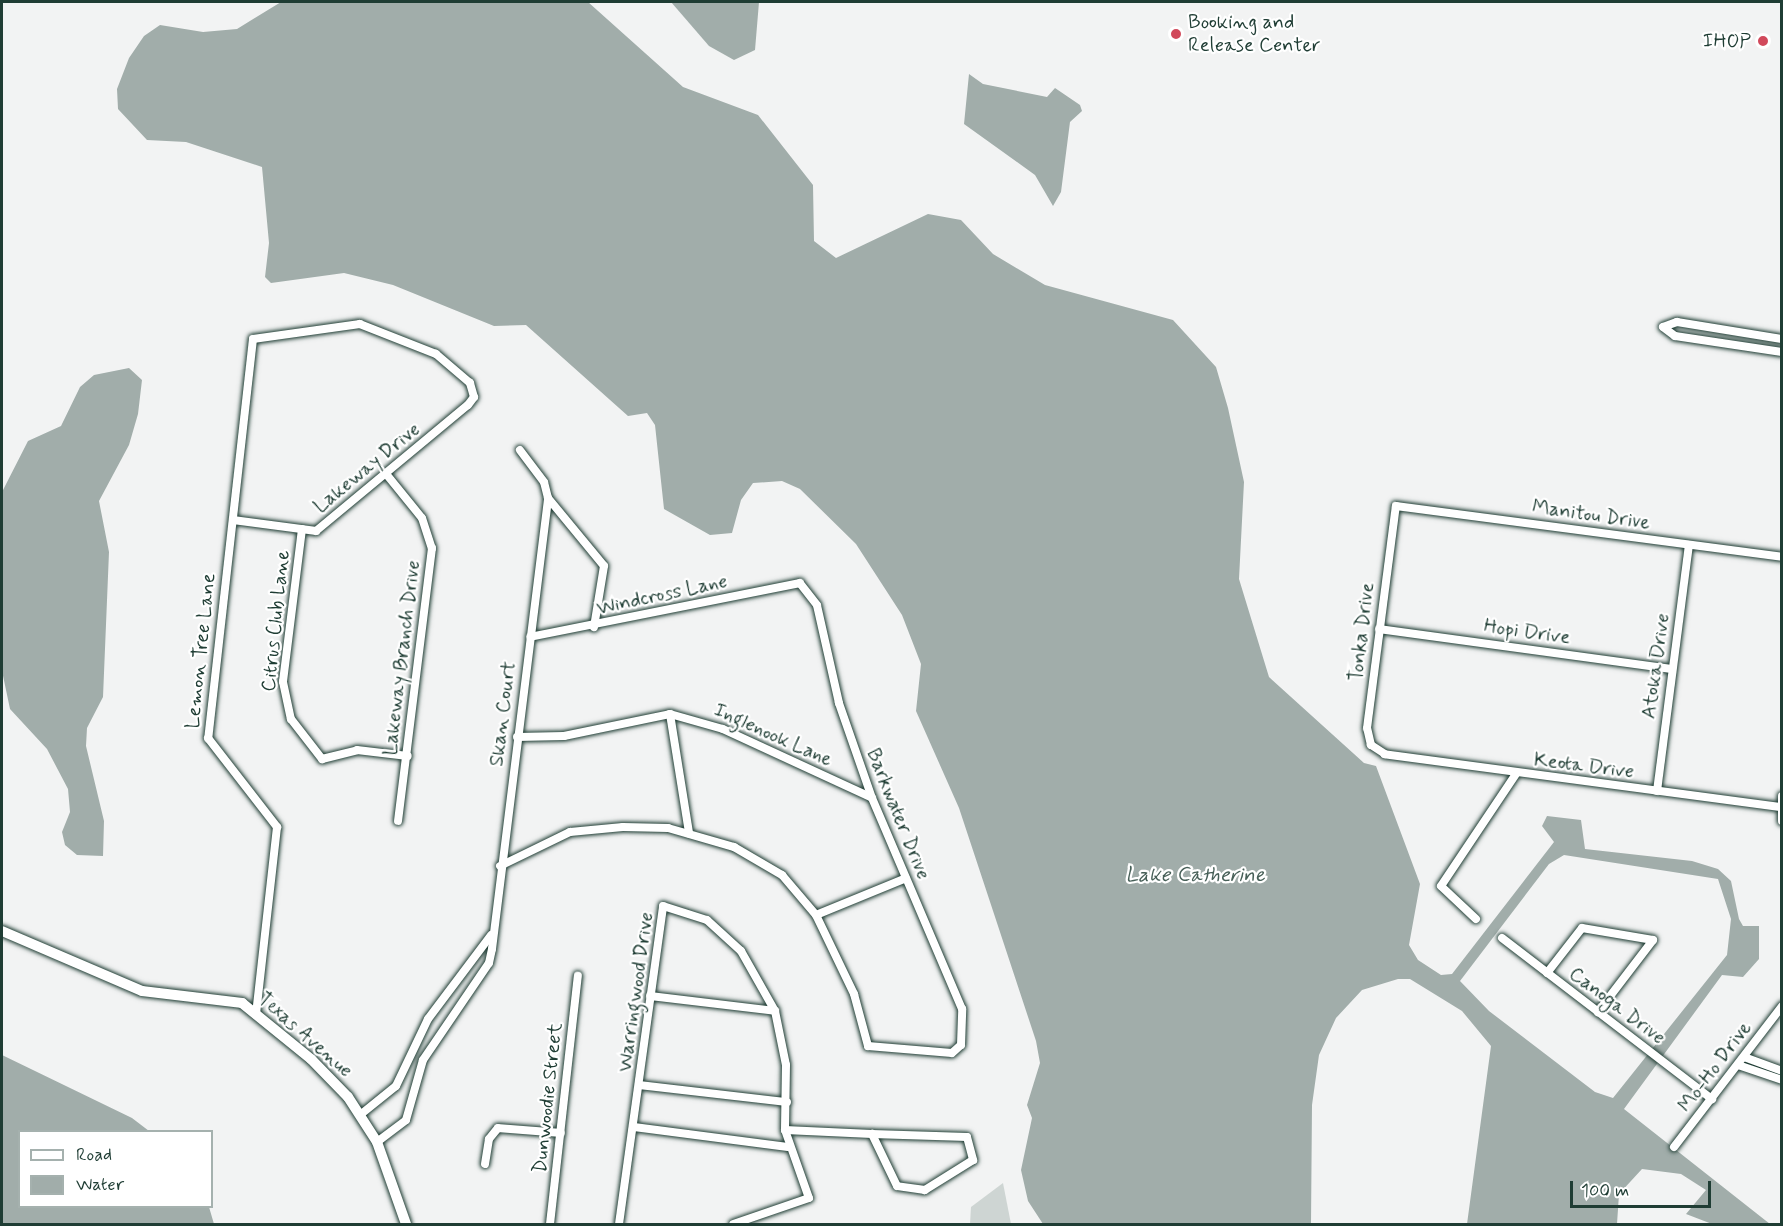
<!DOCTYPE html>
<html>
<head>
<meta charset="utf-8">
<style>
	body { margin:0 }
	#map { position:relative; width:1783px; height:1226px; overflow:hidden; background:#f2f3f3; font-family:Mynerve,sans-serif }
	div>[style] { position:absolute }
	.green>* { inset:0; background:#ced5d3 }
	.water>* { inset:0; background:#a1adaa }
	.roads { filter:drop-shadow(0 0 2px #1f3d34) drop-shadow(0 0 2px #1f3d34) }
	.minor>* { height:8px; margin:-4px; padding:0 4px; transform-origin:4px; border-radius:4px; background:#fff }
	.tertiary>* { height:10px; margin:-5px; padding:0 5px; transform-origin:5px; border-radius:5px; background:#fff }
	.dots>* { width:16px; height:16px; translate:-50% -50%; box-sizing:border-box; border:3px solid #fff; border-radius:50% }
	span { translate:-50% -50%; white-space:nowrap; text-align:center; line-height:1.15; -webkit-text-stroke:4.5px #fff; paint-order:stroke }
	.poi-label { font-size:20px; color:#1f3d34 }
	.left { translate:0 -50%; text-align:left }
	.right { translate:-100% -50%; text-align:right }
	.street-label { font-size:20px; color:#1f3d34 }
	.water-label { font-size:21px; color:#465f57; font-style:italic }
	.frame { position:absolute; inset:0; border:3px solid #1f3d34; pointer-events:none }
	.legend { position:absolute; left:18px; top:1130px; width:195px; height:78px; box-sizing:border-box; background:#fff; border:2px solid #a5b1ae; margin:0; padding:8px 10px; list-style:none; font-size:18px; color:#1f3d34 }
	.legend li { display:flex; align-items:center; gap:12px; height:30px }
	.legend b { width:30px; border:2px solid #a5b1ae }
	.scale { position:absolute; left:1570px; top:1181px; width:141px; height:27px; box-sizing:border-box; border:3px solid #1f3d34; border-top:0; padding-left:8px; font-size:18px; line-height:21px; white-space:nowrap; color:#1f3d34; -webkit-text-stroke:4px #fff; paint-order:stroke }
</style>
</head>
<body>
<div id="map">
	<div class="green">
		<i style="clip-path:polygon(1003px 1183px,1011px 1224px,970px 1224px,971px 1207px)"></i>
	</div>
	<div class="water">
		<i style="clip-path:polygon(evenodd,281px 2px,588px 2px,683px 87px,758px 115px,813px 185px,814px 241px,836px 258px,928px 214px,961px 220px,993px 254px,1045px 285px,1173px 320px,1216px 367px,1228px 408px,1244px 482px,1239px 579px,1269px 677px,1364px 763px,1376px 766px,1420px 884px,1409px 945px,1418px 960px,1441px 975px,1452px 974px,1554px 842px,1542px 826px,1547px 816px,1581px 820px,1585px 849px,1692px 861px,1718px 869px,1731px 881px,1739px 919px,1743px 926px,1759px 926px,1759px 959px,1743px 977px,1722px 975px,1624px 1109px,1770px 1224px,1712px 1224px,1686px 1214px,1706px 1190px,1681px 1174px,1642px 1169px,1619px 1194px,1617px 1224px,1467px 1224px,1491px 1046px,1462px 1011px,1410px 979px,1398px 979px,1362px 990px,1336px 1018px,1319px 1055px,1312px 1105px,1311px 1224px,1043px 1224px,1028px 1201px,1021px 1170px,1032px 1118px,1027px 1105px,1040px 1063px,1036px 1041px,959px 808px,916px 711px,921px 664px,902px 615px,856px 544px,800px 489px,782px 481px,753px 483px,741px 500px,732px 533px,710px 535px,664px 509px,655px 425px,647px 413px,628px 416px,526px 325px,494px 326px,393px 285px,344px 273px,271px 283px,265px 277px,269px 243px,262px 167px,186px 142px,147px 140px,118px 109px,117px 89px,129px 58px,144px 36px,160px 25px,203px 32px,237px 29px,281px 2px,1564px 855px,1718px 879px,1731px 919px,1727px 955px,1613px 1098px,1595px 1092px,1489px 1011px,1460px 981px,1549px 864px,1564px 855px)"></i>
		<i style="clip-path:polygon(671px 2px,759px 2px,755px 50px,734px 60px,709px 46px)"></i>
		<i style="clip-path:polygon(969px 74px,983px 84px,1047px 97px,1055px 88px,1080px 105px,1082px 111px,1070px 122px,1061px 192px,1053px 206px,1035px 175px,964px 124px)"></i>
		<i style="clip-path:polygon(129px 368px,142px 380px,138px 414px,129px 445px,99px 501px,109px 552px,103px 697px,87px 728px,86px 746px,104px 821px,103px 856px,77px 855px,65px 845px,62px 832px,70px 812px,68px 789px,47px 749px,10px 709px,2px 671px,2px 492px,28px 441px,61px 426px,80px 387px,94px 375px)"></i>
		<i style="clip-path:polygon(2px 1055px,132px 1118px,149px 1131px,20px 1132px,20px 1206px,209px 1207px,214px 1224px,2px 1224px)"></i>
	</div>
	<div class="roads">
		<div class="minor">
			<i style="left:1663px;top:327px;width:15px;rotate:37deg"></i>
			<i style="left:1675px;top:336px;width:108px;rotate:8.5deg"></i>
			<i style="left:1663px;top:327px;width:15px;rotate:-20deg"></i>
			<i style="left:1677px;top:322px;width:106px;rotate:9.2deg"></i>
			<i style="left:387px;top:475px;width:55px;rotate:50.9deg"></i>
			<i style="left:422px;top:518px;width:32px;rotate:72deg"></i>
			<i style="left:432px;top:548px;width:275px;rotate:97.1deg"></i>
			<i style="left:548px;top:498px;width:88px;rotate:50.5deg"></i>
			<i style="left:604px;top:566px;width:62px;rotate:99.3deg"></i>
			<i style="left:233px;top:520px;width:84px;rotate:7.5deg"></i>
			<i style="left:316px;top:531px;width:197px;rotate:-39.7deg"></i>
			<i style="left:468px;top:405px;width:10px;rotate:-53deg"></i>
			<i style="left:474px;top:397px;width:15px;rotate:-106deg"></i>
			<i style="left:470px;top:383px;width:45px;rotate:-139.5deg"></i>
			<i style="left:436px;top:354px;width:82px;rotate:-158.5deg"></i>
			<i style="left:360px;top:324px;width:108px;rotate:172deg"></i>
			<i style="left:253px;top:339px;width:402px;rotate:96.4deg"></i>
			<i style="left:208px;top:738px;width:113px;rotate:52.2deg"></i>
			<i style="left:277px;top:827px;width:189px;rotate:96.4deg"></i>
			<i style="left:302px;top:529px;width:154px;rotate:97.1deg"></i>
			<i style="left:283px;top:682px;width:38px;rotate:78deg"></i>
			<i style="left:291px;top:719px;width:51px;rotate:52.2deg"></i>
			<i style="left:322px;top:759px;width:36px;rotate:-14deg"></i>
			<i style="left:357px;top:750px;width:51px;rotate:6.7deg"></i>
			<i style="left:1379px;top:629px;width:295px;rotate:7.8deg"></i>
			<i style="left:670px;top:714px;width:121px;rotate:80.9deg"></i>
			<i style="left:517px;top:737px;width:47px;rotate:-1.2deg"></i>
			<i style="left:564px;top:736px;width:108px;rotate:-11.7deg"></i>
			<i style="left:670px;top:714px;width:55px;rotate:15.8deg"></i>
			<i style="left:723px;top:729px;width:164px;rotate:24.8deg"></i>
			<i style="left:1657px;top:791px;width:248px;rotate:-82.6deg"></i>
			<i style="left:1782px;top:796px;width:25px;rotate:90deg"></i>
			<i style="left:1780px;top:807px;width:399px;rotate:-172.4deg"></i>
			<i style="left:1385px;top:754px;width:17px;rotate:-147deg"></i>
			<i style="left:1371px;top:745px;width:17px;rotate:-103deg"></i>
			<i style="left:1367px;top:728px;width:224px;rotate:-82.6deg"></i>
			<i style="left:1396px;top:506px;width:389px;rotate:7.5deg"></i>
			<i style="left:500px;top:866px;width:78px;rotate:-25.9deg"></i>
			<i style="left:570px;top:832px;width:53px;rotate:-5.4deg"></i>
			<i style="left:623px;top:827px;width:45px;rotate:1.3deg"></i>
			<i style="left:668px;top:828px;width:69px;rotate:16.1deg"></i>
			<i style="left:734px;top:847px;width:56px;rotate:30.3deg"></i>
			<i style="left:782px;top:875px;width:52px;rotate:49.6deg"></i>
			<i style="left:816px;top:915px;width:88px;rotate:64.3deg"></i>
			<i style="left:854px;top:994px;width:54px;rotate:74.9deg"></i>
			<i style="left:868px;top:1046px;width:84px;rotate:4.8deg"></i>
			<i style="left:952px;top:1053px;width:12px;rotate:-42deg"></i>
			<i style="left:961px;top:1045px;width:36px;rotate:-88deg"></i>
			<i style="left:962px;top:1009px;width:229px;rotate:-113.1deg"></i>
			<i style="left:872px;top:798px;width:101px;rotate:-109.2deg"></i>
			<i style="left:839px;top:703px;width:100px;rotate:-102.7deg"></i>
			<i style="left:817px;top:605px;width:28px;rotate:-128deg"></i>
			<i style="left:800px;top:583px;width:275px;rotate:168.7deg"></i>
			<i style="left:816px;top:915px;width:97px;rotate:-22.3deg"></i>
			<i style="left:1476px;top:919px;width:48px;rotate:-136.7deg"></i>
			<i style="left:1441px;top:886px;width:135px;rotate:-56.2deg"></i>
			<i style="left:1502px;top:938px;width:265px;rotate:37.5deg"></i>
			<i style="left:1547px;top:973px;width:57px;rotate:-52.1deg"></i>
			<i style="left:1582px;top:928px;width:72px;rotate:9.6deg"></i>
			<i style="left:1653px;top:940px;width:91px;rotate:127.4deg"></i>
			<i style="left:650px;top:996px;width:126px;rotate:6.8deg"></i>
			<i style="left:1744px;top:1057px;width:40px;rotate:20.2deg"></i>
			<i style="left:1738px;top:1065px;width:46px;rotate:18.8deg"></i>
			<i style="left:639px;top:1085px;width:149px;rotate:6.6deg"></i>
			<i style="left:360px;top:1115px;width:46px;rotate:-38.9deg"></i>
			<i style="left:396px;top:1086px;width:74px;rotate:-64.5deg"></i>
			<i style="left:428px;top:1019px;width:105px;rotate:-53.1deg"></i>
			<i style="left:634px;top:1127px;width:155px;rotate:7.4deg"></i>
			<i style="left:785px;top:1130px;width:87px;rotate:2.6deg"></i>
			<i style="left:872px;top:1134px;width:95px;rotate:1.8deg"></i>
			<i style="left:967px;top:1137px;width:24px;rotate:75deg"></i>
			<i style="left:973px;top:1160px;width:57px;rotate:148deg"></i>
			<i style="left:925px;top:1190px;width:28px;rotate:-172deg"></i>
			<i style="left:897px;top:1186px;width:58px;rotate:-115.7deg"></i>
			<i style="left:377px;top:1142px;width:36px;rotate:-37deg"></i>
			<i style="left:406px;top:1120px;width:62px;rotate:-74.2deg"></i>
			<i style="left:423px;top:1060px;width:117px;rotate:-55.8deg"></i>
			<i style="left:489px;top:963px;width:14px;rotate:-78deg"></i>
			<i style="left:492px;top:949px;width:454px;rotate:-82.9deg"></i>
			<i style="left:548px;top:498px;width:16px;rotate:-104deg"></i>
			<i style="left:544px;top:482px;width:40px;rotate:-127deg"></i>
			<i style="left:1674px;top:1147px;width:178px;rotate:-52.5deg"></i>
			<i style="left:485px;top:1164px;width:25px;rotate:-81deg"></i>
			<i style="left:489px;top:1139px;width:14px;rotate:-51deg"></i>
			<i style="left:498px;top:1128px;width:63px;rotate:4.5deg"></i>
			<i style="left:550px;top:1224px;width:250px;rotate:-83.6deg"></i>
			<i style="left:619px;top:1224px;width:321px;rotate:-82.1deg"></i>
			<i style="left:663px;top:906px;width:46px;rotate:17.7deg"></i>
			<i style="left:707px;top:920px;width:46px;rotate:42.4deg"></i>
			<i style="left:741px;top:951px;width:69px;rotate:60.5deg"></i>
			<i style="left:775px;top:1011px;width:55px;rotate:78.5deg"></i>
			<i style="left:786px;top:1065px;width:65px;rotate:90.9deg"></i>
			<i style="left:785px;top:1130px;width:72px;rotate:70.6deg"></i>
			<i style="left:809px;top:1198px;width:80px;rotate:161.1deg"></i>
		</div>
		<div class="tertiary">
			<i style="left:2px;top:931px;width:152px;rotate:23.2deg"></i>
			<i style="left:142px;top:991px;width:101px;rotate:6.8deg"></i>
			<i style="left:242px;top:1003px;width:89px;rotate:39.1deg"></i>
			<i style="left:311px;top:1059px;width:53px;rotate:45.8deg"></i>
			<i style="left:348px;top:1097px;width:54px;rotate:57.2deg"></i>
			<i style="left:377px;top:1142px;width:87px;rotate:70.5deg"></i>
		</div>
	</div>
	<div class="dots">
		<i style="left:1176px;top:34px;background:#d1495b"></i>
		<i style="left:1763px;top:41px;background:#d1495b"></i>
	</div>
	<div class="poi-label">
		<span class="left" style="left:1188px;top:34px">Booking and<br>Release Center</span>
		<span class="right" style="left:1751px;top:41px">IHOP</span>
	</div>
	<div class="street-label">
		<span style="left:367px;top:468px;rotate:-39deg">Lakeway Drive</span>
		<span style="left:1591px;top:515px;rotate:8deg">Manitou Drive</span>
		<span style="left:662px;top:595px;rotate:-12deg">Windcross Lane</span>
		<span style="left:276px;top:621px;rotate:-84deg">Citrus Club Lane</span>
		<span style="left:1362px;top:632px;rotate:-83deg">Tonka Drive</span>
		<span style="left:1527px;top:632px;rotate:8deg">Hopi Drive</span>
		<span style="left:201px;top:651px;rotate:-84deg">Lemon Tree Lane</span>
		<span style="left:402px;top:658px;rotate:-83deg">Lakeway Branch Drive</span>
		<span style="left:1656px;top:666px;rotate:-82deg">Atoka Drive</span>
		<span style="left:503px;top:714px;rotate:-83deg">Skan Court</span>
		<span style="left:773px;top:735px;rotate:24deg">Inglenook Lane</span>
		<span style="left:1584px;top:766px;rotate:7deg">Keota Drive</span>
		<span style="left:898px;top:814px;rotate:68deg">Barkwater Drive</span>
		<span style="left:636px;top:992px;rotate:-82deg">Warringwood Drive</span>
		<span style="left:1617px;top:1006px;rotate:37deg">Canoga Drive</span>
		<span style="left:305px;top:1035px;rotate:41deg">Texas Avenue</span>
		<span style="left:1715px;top:1067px;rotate:-53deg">Mo-Ho Drive</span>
		<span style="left:548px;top:1098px;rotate:-84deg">Dunwoodie Street</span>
	</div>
	<div class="water-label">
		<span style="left:1195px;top:875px">Lake Catherine</span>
	</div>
	<div class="frame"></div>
	<ul class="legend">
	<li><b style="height:8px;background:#fff"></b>Road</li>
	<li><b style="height:16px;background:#a1adaa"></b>Water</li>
	</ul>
	<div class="scale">100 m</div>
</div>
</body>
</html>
